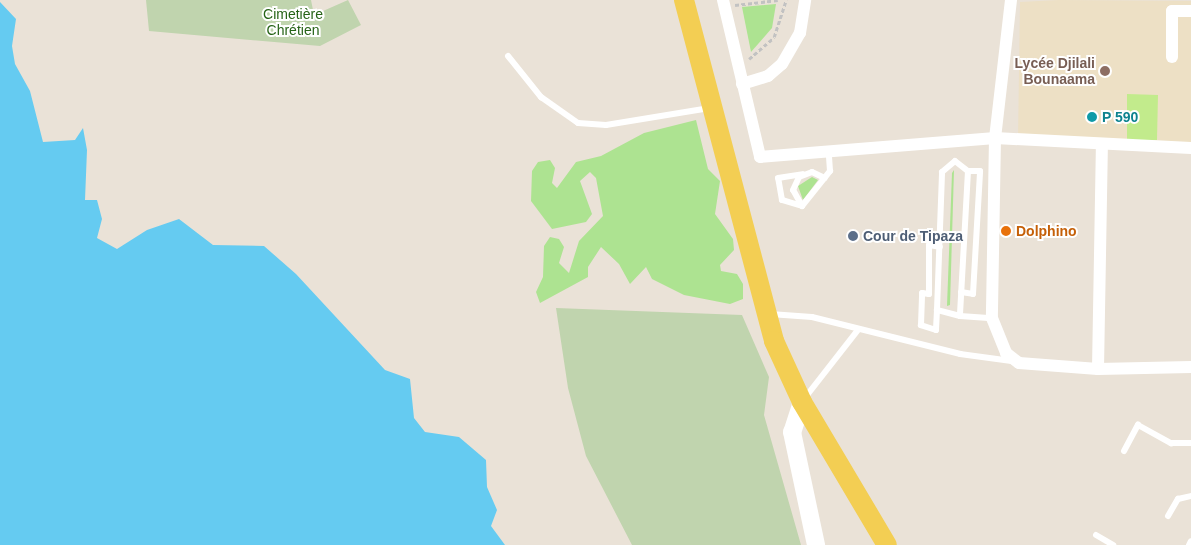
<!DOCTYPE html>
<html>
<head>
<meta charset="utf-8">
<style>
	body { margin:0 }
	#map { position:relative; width:1191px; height:545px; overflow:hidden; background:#eae2d7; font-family:Arial,sans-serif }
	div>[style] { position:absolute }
	.education>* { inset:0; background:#ede0c5 }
	.green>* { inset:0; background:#ade391 }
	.cemetery>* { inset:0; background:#c0d4ae }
	.pitch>* { inset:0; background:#c2eb8c }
	.water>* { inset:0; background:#65cbf1 }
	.path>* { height:2.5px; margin-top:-1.25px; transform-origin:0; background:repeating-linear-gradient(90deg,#c2c2c2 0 4px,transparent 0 6.5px) }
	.service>* { height:6px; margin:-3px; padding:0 3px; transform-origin:3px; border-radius:3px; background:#fff }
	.minor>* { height:12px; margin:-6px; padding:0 6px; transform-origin:6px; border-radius:6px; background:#fff }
	.secondary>* { height:18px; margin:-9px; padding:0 9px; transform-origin:9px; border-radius:9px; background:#fff }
	.primary>* { height:20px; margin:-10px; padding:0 10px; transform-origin:10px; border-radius:10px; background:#f3ce53 }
	.dots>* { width:14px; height:14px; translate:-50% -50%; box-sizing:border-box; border:2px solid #fff; border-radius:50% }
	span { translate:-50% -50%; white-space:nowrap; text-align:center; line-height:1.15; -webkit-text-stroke:4px #fff; paint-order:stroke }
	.park-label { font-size:14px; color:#266317 }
	.education-label { font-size:14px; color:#785e54; font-weight:700 }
	.right { translate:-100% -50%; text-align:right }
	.culture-label { font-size:14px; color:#0d838f; font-weight:700 }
	.left { translate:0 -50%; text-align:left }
	.food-label { font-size:14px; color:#c56008; font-weight:700 }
	.service-label { font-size:14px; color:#4e5e75; font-weight:700 }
</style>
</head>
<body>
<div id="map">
	<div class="education">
		<i style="clip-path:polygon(1059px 0,1191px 1px,1191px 142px,1018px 139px,1020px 2px)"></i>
	</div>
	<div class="green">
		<i style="clip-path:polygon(776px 4px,772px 28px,751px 52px,742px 7px)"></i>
		<i style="clip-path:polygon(696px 120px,708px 169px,720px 181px,715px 214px,733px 239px,734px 250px,720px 265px,721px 271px,737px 274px,743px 284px,743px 299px,730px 304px,684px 295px,652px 279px,646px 267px,630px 284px,619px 264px,601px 247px,588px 267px,588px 277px,540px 303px,536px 292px,543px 277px,544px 246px,550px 237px,559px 239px,564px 247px,559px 263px,569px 273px,579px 241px,603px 216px,596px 178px,590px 172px,580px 181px,592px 214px,586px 222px,552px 229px,531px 201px,532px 171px,538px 162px,550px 160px,555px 168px,552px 183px,557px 188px,576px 162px,601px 156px,644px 133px)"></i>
		<i style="clip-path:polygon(954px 170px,950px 305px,947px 306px,952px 173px)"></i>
		<i style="clip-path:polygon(812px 177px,818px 180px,803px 200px,798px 186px)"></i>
	</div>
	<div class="cemetery">
		<i style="clip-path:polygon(146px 0,311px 0,314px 15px,348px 0,361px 25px,320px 46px,149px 31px)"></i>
		<i style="clip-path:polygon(556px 308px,742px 315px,769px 377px,764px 415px,801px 545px,632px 545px,586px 456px,568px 388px)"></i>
	</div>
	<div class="pitch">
		<i style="clip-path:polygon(1127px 94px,1158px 95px,1157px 140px,1127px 140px)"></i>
	</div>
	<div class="water">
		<i style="clip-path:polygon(0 2px,16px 19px,12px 46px,15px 64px,30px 91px,43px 142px,75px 140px,83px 128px,87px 150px,85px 200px,97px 200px,102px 219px,97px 238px,117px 249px,147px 230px,179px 219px,213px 245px,264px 246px,296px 274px,385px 370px,410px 379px,414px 418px,425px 432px,459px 437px,486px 460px,487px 487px,497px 510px,491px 526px,505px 545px,0 545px)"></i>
	</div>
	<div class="path">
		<i style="left:735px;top:5px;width:43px;rotate:-6.6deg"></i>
		<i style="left:749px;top:59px;width:33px;rotate:-41deg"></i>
		<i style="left:774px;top:37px;width:39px;rotate:-72deg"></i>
	</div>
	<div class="service">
		<i style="left:508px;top:56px;width:53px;rotate:51.2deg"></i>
		<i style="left:541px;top:97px;width:45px;rotate:35.1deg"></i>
		<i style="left:578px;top:123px;width:28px;rotate:4deg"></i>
		<i style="left:606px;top:125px;width:105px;rotate:-9.3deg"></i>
		<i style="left:802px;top:206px;width:21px;rotate:-163deg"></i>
		<i style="left:782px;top:200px;width:22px;rotate:-100deg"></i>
		<i style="left:778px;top:178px;width:25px;rotate:-9deg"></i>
		<i style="left:802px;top:206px;width:18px;rotate:-119deg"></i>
		<i style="left:793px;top:190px;width:14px;rotate:-65deg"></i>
		<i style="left:799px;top:177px;width:14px;rotate:-21deg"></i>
		<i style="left:812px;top:172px;width:14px;rotate:25deg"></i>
		<i style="left:802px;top:206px;width:45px;rotate:-51.3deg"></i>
		<i style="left:830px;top:171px;width:16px;rotate:-94deg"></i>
		<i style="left:961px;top:292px;width:12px;rotate:9deg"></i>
		<i style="left:973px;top:294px;width:123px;rotate:-86.7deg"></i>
		<i style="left:980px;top:171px;width:12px;rotate:180deg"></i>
		<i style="left:937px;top:310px;width:20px;rotate:93deg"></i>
		<i style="left:936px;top:330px;width:16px;rotate:-162deg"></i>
		<i style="left:921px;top:325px;width:32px;rotate:-88deg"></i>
		<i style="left:922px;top:293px;width:7px;rotate:8deg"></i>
		<i style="left:929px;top:294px;width:49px;rotate:-90deg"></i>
		<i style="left:929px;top:245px;width:11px;rotate:10deg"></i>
		<i style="left:770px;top:314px;width:42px;rotate:4.1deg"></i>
		<i style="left:812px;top:317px;width:153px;rotate:14deg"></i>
		<i style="left:960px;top:354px;width:52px;rotate:7.7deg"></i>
		<i style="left:960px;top:316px;width:24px;rotate:-165deg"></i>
		<i style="left:937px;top:310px;width:138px;rotate:-87.9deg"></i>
		<i style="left:942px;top:172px;width:17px;rotate:-40deg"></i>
		<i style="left:955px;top:161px;width:16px;rotate:38deg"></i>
		<i style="left:968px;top:171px;width:145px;rotate:93.2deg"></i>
		<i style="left:960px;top:316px;width:32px;rotate:4deg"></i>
		<i style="left:804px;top:399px;width:88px;rotate:-52deg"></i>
		<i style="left:1124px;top:451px;width:30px;rotate:-62deg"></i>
		<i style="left:1138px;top:425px;width:38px;rotate:29deg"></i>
		<i style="left:1171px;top:443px;width:20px"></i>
		<i style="left:1168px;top:516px;width:20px;rotate:-60deg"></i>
		<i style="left:1178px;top:499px;width:13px;rotate:-13deg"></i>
		<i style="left:1096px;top:535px;width:20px;rotate:30deg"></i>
		<i style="left:1189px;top:545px;width:4px;rotate:-63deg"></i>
	</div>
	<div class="minor">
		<i style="left:723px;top:0;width:161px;rotate:76.7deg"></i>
		<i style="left:760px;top:157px;width:236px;rotate:-4.6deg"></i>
		<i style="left:995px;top:138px;width:196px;rotate:2.9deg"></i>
		<i style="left:1011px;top:0;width:139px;rotate:96.6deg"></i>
		<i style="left:995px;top:138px;width:180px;rotate:91deg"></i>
		<i style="left:992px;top:318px;width:38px;rotate:68deg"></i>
		<i style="left:1006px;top:353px;width:16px;rotate:38deg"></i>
		<i style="left:1019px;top:363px;width:79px;rotate:4.3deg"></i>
		<i style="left:1098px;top:369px;width:93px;rotate:-1.2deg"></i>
		<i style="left:1172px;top:57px;width:46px;rotate:-90deg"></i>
		<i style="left:1172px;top:11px;width:19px"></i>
		<i style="left:742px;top:84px;width:27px;rotate:-17deg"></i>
		<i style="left:768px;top:76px;width:18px;rotate:-41deg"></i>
		<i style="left:782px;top:64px;width:36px;rotate:-60deg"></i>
		<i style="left:800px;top:33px;width:33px;rotate:-81deg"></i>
		<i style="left:1098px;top:369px;width:223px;rotate:-89deg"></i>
	</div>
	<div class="secondary">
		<i style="left:802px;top:402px;width:32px;rotate:108deg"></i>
		<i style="left:792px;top:432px;width:116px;rotate:78deg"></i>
	</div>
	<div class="primary">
		<i style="left:684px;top:0;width:353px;rotate:75.2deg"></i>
		<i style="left:774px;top:341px;width:67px;rotate:65.3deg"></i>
		<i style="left:802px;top:402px;width:166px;rotate:59.3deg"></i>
	</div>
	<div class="dots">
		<i style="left:1105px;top:71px;background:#8d6e63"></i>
		<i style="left:1092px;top:117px;background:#0f9aa8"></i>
		<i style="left:1006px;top:231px;background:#e8710a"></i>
		<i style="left:853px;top:236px;background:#5c6f8a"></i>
	</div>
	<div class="park-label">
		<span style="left:293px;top:22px">Cimetière<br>Chrétien</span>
	</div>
	<div class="education-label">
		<span class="right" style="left:1095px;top:71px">Lycée Djilali<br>Bounaama</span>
	</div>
	<div class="culture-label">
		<span class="left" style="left:1102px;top:117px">P 590</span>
	</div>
	<div class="food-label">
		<span class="left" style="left:1016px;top:231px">Dolphino</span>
	</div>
	<div class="service-label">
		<span class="left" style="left:863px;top:236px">Cour de Tipaza</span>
	</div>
</div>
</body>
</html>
